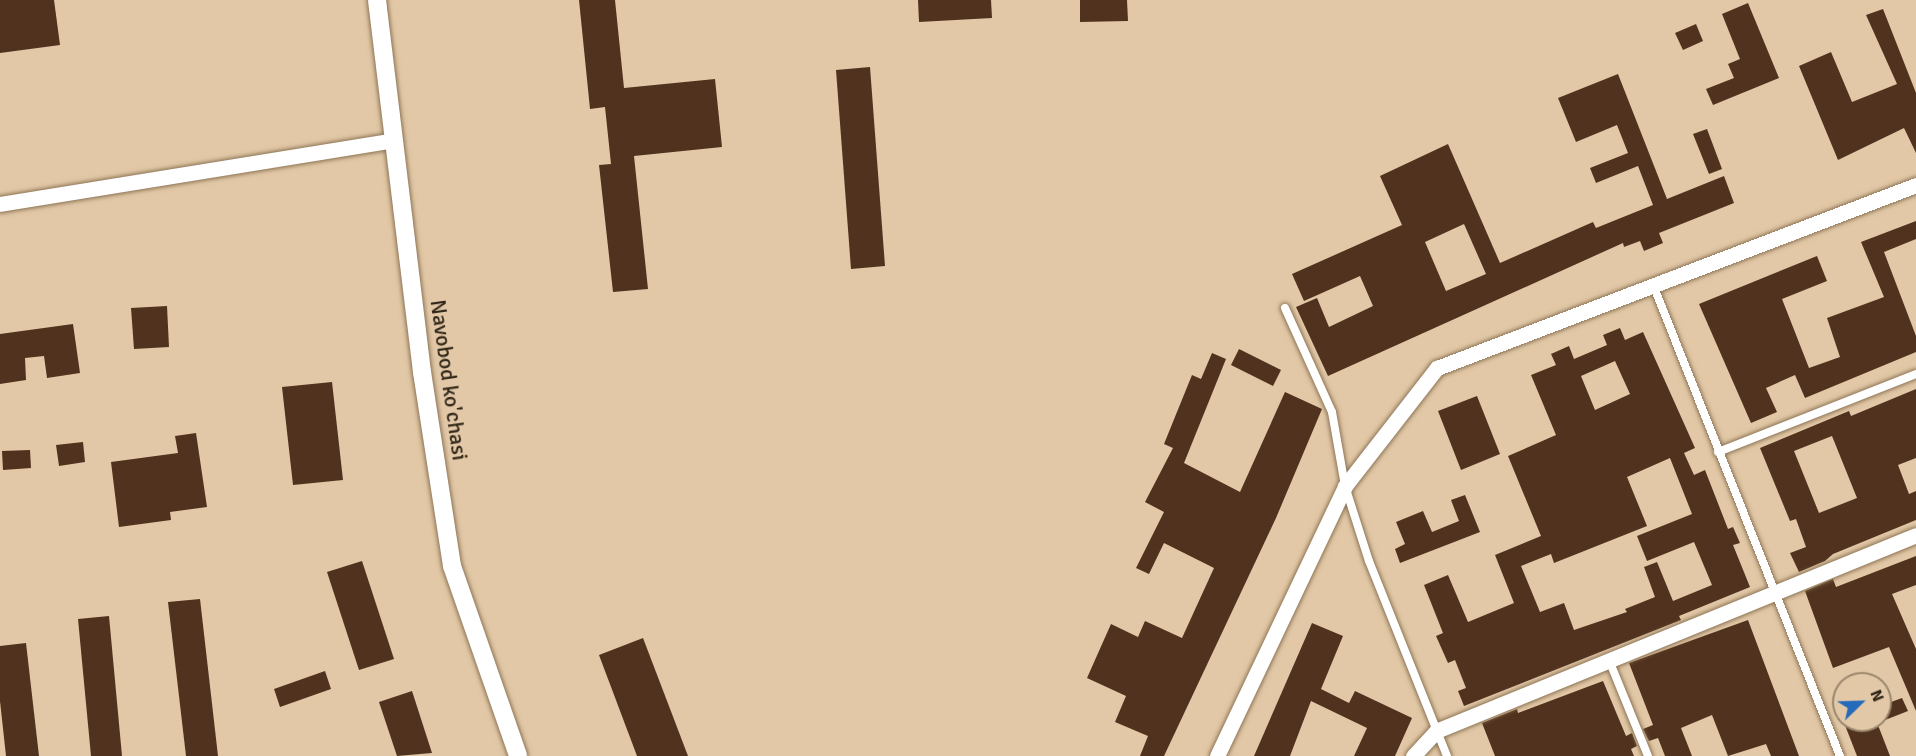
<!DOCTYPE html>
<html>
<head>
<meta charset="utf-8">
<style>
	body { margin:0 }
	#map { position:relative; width:1916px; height:756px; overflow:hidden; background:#e2c8a6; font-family:Signika,sans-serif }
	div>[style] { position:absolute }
	.building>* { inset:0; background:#50321e }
	.roads { filter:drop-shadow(0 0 2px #8d7556) drop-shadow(0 0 2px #8d7556) }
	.service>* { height:8px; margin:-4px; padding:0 4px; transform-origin:4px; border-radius:4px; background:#fff }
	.minor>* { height:15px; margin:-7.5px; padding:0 7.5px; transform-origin:7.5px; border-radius:7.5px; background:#fff }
	.tertiary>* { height:18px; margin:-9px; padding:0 9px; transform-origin:9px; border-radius:9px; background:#fff }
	span { translate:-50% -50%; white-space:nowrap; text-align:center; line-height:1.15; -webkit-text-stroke:6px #e2c8a6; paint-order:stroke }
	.street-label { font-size:22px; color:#2f2518 }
	.north { position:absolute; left:1832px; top:672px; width:60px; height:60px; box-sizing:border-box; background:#e2c8a6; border:2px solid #9a876d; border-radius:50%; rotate:67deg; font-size:16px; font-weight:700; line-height:24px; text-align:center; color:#2f2518 }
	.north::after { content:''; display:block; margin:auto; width:21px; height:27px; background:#256abb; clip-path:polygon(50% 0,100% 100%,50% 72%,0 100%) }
</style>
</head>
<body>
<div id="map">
	<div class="building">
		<i style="clip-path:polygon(0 0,54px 0,60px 45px,0 53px)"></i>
		<i style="clip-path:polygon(579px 0,615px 0,624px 88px,715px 79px,722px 147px,634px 156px,648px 289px,613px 292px,599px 165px,611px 164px,605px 107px,590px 109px)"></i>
		<i style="clip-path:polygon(918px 0,991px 0,992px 18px,919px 22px)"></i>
		<i style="clip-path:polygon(1080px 0,1127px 0,1128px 21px,1080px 22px)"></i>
		<i style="clip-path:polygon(1748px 3px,1779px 78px,1713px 105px,1706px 89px,1734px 78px,1728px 64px,1740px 59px,1722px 14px)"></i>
		<i style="clip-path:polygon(1883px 9px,1916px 93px,1916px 153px,1904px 128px,1838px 160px,1799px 66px,1831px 52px,1852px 102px,1897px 84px,1866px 15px)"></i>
		<i style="clip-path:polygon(1696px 24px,1703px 41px,1683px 50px,1675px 33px)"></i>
		<i style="clip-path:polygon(870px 67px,885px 266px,851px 269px,836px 70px)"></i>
		<i style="clip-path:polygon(evenodd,1618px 74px,1667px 199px,1724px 176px,1734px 203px,1659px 233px,1663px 243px,1644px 251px,1640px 241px,1624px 247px,1623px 243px,1328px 376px,1296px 307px,1317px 298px,1329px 327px,1373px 306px,1360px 276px,1304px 301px,1292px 274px,1402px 225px,1380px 176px,1448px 144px,1500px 263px,1593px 222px,1596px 228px,1653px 205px,1638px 166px,1596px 183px,1590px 168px,1628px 153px,1617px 125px,1576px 142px,1558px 98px,1618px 74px,1464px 224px,1486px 274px,1446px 291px,1425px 242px,1464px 224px)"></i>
		<i style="clip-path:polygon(1707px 129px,1722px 169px,1709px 174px,1693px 134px)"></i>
		<i style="clip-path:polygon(1916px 221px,1916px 239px,1884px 252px,1916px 336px,1916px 352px,1805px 398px,1795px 375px,1766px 388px,1777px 412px,1751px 423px,1699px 304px,1817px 256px,1827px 281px,1782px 299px,1809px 368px,1840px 357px,1827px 318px,1884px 297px,1861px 242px)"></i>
		<i style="clip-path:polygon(167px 306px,169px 347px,134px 349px,131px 308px)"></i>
		<i style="clip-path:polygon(73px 324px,80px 373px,47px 378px,44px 356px,25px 358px,26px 380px,0 384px,0 334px)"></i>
		<i style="clip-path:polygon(evenodd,1620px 328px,1625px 340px,1643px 332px,1695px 448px,1684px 453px,1694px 475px,1705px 470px,1728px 529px,1733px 527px,1740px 543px,1733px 545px,1750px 587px,1679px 616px,1681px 620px,1464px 706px,1458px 691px,1466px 688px,1455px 660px,1448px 663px,1436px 636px,1443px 633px,1424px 585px,1448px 575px,1468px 622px,1514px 603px,1495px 555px,1541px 536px,1508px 456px,1556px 435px,1531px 375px,1556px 365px,1551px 354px,1569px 346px,1574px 359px,1607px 345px,1603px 335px,1620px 328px,1615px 361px,1630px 394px,1595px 410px,1581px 376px,1615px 361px,1620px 328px,1670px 458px,1692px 514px,1637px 536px,1647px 561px,1694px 542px,1712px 585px,1673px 601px,1657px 562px,1644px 567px,1655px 597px,1625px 609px,1627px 612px,1574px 630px,1564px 603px,1540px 612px,1521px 566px,1551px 554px,1554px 563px,1647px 526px,1627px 477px,1670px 458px)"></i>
		<i style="clip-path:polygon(1239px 349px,1281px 370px,1273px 386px,1231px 365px)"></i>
		<i style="clip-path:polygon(1212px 353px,1226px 359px,1184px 463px,1240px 492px,1285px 392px,1322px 409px,1276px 518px,1164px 756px,1140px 756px,1148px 736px,1115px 722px,1126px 696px,1087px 678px,1111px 624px,1138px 637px,1145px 621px,1182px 638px,1214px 568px,1164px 543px,1149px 574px,1136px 568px,1164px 512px,1145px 502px,1173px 448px,1164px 444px,1192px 375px,1201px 379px)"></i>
		<i style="clip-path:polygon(332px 382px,343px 480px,293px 485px,282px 387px)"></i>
		<i style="clip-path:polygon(evenodd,1916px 389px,1916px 458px,1898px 465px,1909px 494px,1916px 491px,1916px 520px,1833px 554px,1825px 561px,1799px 572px,1790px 553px,1806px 547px,1796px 519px,1790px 521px,1760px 448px,1849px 411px,1851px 416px,1916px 389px,1832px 436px,1857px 498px,1819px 513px,1794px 451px,1832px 436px)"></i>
		<i style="clip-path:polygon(1477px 396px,1500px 454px,1461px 470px,1438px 411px)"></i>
		<i style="clip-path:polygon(196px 433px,207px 507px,170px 512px,171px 520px,119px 527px,111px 462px,178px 453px,175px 436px)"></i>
		<i style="clip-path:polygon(83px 442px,85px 462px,59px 466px,56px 445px)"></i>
		<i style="clip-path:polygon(30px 450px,31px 468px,3px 470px,2px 451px)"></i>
		<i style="clip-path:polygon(1465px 495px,1480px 532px,1400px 563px,1395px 549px,1405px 544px,1396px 522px,1423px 511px,1432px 532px,1459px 521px,1451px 500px)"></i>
		<i style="clip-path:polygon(1916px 556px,1916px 585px,1892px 594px,1916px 649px,1916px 711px,1889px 647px,1833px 668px,1805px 591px,1833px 579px,1836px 587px)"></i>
		<i style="clip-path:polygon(362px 561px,394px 659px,359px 670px,327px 572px)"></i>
		<i style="clip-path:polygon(200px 599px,218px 756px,186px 756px,168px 602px)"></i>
		<i style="clip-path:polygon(109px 616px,122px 756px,91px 756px,78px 619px)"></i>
		<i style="clip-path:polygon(1748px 620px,1799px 756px,1771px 756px,1766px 744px,1728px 756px,1712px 715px,1681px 728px,1692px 756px,1665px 756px,1658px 738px,1649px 741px,1643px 729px,1653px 725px,1629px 663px)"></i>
		<i style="clip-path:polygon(1312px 623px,1343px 636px,1321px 689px,1349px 703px,1355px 691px,1412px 718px,1395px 756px,1354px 756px,1367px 728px,1311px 701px,1290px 756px,1254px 756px)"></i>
		<i style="clip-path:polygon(643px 638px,688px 756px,637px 756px,599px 655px)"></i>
		<i style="clip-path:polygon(26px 643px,39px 756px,6px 756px,0 701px,0 646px)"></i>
		<i style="clip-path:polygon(325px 671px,331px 689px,280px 707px,274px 689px)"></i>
		<i style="clip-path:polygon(1603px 681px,1626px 736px,1632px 733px,1637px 746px,1631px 749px,1634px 756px,1495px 756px,1482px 723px,1517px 709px,1518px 713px)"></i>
		<i style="clip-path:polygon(412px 691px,432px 753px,397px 756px,379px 702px)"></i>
		<i style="clip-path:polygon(1902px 698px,1908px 711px,1880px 722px,1880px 706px)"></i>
		<i style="clip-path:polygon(1843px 720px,1876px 720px,1890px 756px,1857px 756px)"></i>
	</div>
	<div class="roads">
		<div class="service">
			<i style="left:1654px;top:287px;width:505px;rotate:68.37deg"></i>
			<i style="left:1285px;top:308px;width:114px;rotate:65.7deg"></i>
			<i style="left:1332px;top:412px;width:75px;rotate:80deg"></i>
			<i style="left:1345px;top:486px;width:79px;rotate:72.3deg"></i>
			<i style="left:1369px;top:561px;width:210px;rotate:68.2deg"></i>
			<i style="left:1718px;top:452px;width:213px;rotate:-21.5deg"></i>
			<i style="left:1609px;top:660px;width:104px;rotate:67.9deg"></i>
		</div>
		<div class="minor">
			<i style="left:0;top:204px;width:398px;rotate:-9.2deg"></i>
			<i style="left:1217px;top:756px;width:299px;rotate:-64.6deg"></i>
			<i style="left:1345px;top:486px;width:150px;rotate:-52.1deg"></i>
			<i style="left:1437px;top:368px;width:513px;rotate:-20.91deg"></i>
			<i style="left:1413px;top:756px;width:34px;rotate:-47deg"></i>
			<i style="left:1436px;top:731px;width:518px;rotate:-22.21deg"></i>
		</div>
		<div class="tertiary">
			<i style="left:377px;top:0;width:375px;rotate:83.1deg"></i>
			<i style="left:422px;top:372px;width:196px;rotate:81.2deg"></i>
			<i style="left:452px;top:566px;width:201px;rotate:70.8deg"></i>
		</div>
	</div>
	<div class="street-label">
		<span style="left:449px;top:380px;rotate:82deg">Navobod ko'chasi</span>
	</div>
	<div class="north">N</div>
</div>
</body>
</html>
